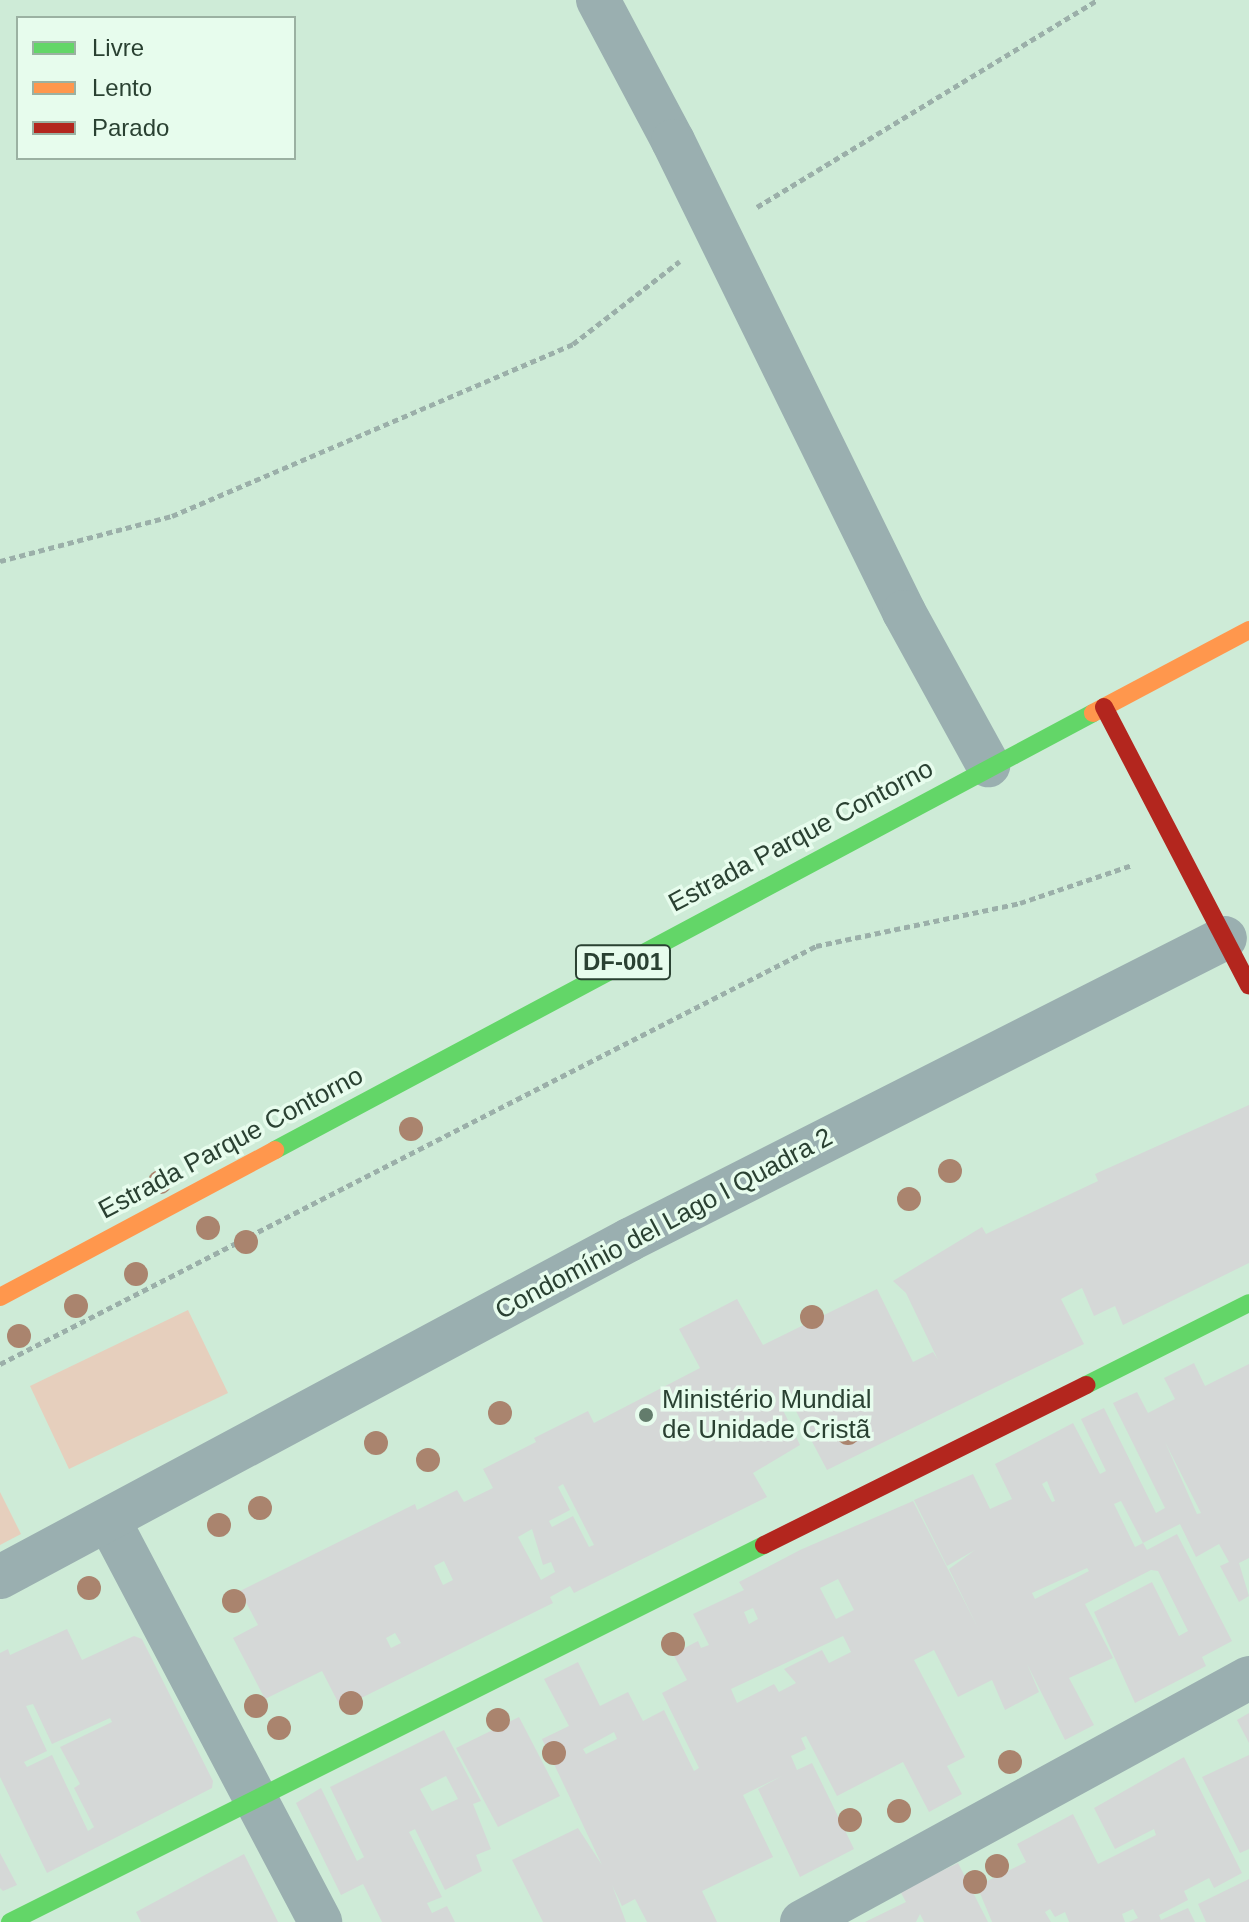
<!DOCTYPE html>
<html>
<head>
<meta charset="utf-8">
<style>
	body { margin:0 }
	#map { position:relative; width:1249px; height:1922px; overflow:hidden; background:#ceebd7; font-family:Helvetica,sans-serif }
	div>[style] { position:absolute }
	.green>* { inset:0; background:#e6cfbd }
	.building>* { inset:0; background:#d5d8d7 }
	.path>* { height:5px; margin-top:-2.5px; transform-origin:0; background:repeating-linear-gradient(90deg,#9bafa9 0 6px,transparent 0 10px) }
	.street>* { height:44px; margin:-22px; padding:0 22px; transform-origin:22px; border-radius:22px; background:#9aafb0 }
	.fast>* { height:18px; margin:-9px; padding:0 9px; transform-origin:9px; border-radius:9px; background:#63d668 }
	.slow>* { height:18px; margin:-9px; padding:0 9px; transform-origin:9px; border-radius:9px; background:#ff974d }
	.jam>* { height:18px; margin:-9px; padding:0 9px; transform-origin:9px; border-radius:9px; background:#b3261e }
	.trees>* { width:24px; height:24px; margin:-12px; border-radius:50%; background:#aa846e }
	.dots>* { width:22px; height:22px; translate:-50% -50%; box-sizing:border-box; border:4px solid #e7fced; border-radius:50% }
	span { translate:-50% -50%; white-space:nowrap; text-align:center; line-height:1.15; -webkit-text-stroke:7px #e7fced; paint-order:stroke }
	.shield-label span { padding:2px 6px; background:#e7fced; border:2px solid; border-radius:6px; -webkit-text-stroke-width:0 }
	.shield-label { font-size:24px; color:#2a4132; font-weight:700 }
	.street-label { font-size:26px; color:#2a4132 }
	.poi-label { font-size:26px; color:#2a4132 }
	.left { translate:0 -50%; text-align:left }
	.legend { position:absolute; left:16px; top:16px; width:280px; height:144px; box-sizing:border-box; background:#e7fced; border:2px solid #9bb1a2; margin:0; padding:10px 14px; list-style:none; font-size:24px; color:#2a4132 }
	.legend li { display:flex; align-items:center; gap:16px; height:40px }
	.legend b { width:40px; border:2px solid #9bb1a2 }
</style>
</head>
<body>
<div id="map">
	<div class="green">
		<i style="clip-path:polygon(188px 1310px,228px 1393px,69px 1469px,30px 1386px)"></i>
		<i style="clip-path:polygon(0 1492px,21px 1534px,0 1545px)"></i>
	</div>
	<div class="building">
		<i style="clip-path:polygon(evenodd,1249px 1105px,1249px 1263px,1123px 1325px,1115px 1306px,1094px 1316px,1082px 1288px,1061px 1299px,1084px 1344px,827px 1470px,789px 1398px,780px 1404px,800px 1445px,753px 1473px,767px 1497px,574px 1593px,570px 1586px,550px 1597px,553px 1603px,341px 1708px,322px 1671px,265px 1699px,233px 1638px,258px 1625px,240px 1591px,415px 1504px,417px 1510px,457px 1490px,464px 1502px,493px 1488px,483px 1469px,536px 1442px,534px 1438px,588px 1411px,594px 1423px,700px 1368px,679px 1329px,737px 1299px,763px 1345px,877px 1289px,913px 1362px,933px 1352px,938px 1360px,906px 1293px,893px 1281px,982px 1227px,986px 1234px,1098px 1181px,1095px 1174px,1249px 1105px,563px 1484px,594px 1545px,589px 1547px,573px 1516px,552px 1527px,549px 1521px,570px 1510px,558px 1487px,563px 1484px,1249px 1105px,532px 1529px,543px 1565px,551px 1562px,555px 1572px,541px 1580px,518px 1537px,532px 1529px,1249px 1105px,444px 1561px,453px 1580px,443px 1585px,434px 1566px,444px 1561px,1249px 1105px,395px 1633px,401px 1643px,391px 1648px,386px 1638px,395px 1633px)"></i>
		<i style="clip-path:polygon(evenodd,1194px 1363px,1205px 1386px,1249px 1364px,1249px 1558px,1239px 1563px,1249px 1596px,1239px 1602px,1220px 1566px,1229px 1562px,1219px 1544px,1196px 1557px,1180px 1524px,1143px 1543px,1121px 1501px,1114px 1504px,1135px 1547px,1143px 1543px,1147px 1550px,1177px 1534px,1232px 1641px,1202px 1657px,1206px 1666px,1135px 1703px,1094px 1612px,1152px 1582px,1179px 1636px,1188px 1631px,1158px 1571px,1151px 1570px,1085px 1604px,1113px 1658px,1069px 1678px,1094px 1725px,1065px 1740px,1027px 1664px,1039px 1692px,1005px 1710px,992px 1680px,958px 1697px,934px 1650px,914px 1660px,965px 1757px,947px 1766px,962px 1794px,929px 1812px,903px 1762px,837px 1796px,806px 1736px,801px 1738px,806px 1749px,791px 1756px,797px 1770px,812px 1763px,854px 1849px,800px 1877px,758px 1789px,782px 1776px,743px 1795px,773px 1857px,702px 1891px,717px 1922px,647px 1922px,635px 1899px,622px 1906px,612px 1885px,626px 1922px,543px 1922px,512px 1860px,578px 1828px,602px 1865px,542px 1739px,569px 1726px,544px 1679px,578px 1662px,600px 1706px,628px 1692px,643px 1721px,664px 1710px,694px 1771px,699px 1768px,662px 1693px,687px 1680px,673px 1654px,698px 1641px,701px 1648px,709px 1645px,693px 1614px,744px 1590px,739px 1582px,800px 1550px,913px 1501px,978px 1628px,949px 1569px,975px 1550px,947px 1566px,914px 1500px,973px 1474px,990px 1509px,1012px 1499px,995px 1464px,1073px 1423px,1100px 1474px,1106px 1471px,1081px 1419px,1104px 1408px,1156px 1513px,1165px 1508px,1113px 1403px,1137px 1392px,1148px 1413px,1175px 1399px,1164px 1378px,1194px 1363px,1165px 1442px,1201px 1513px,1197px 1514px,1165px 1442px,1194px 1363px,1047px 1481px,1055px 1501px,1052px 1502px,1042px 1484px,1047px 1481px,1194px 1363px,1087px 1568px,1089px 1571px,1035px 1599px,1032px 1593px,1087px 1568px,1194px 1363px,838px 1579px,854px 1610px,836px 1619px,820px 1588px,838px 1579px,1194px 1363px,753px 1608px,758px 1619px,749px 1624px,744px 1612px,753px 1608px,1194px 1363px,843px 1636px,851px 1652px,829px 1663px,822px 1650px,784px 1669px,796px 1683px,779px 1692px,774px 1684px,737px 1703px,731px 1689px,843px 1636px,1194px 1363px,614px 1732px,617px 1739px,586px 1754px,583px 1749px,614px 1732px)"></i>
		<i style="clip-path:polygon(evenodd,67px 1629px,82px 1660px,134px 1636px,142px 1639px,213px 1781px,212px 1788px,47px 1873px,0 1777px,0 1653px,8px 1649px,10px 1655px,67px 1629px,33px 1704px,52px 1744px,110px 1718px,112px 1722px,60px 1747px,80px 1784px,74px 1788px,94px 1827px,88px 1831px,52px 1755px,27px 1767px,24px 1762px,47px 1751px,26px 1706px,33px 1704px)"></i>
		<i style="clip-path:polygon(1249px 1713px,1249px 1743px,1237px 1720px)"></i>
		<i style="clip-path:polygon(519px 1717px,560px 1796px,498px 1827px,456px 1748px)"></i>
		<i style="clip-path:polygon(evenodd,444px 1730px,481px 1801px,473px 1804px,491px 1849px,476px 1855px,482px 1871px,445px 1890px,415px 1829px,409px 1832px,442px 1897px,427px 1903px,432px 1913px,447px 1906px,455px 1922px,382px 1922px,363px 1884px,341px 1895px,296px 1803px,321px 1788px,357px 1861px,364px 1857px,330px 1787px,444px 1730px,446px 1776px,458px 1799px,432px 1811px,420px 1789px,446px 1776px)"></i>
		<i style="clip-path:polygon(1249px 1755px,1249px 1849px,1240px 1853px,1202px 1777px)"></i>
		<i style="clip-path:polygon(1184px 1757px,1242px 1873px,1214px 1888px,1209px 1878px,1184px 1891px,1188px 1900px,1159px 1915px,1161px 1920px,1188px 1908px,1195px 1922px,1129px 1922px,1138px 1918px,1133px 1909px,1122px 1914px,1125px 1922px,1069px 1922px,1065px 1912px,1055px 1917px,1050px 1909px,1045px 1912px,1051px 1922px,992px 1922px,977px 1886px,1026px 1862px,1017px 1844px,1073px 1814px,1098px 1864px,1156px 1835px,1154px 1829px,1115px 1849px,1094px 1808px)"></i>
		<i style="clip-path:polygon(0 1853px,17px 1885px,3px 1891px,0 1888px)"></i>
		<i style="clip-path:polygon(244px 1854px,278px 1922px,141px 1922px,136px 1912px)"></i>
		<i style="clip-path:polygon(958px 1863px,988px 1922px,924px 1922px,920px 1914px,916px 1922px,865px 1922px,906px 1902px,900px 1891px)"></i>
		<i style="clip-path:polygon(1249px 1879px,1249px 1922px,1206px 1922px,1198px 1904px)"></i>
	</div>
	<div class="path">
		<i style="left:757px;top:207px;width:399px;rotate:-31.3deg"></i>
		<i style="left:0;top:561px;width:178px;rotate:-14.7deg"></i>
		<i style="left:172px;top:516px;width:436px;rotate:-23.2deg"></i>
		<i style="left:573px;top:344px;width:135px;rotate:-37.8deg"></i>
		<i style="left:0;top:1364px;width:917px;rotate:-27.12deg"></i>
		<i style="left:816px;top:946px;width:208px;rotate:-11.9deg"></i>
		<i style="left:1020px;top:903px;width:118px;rotate:-18.7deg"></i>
	</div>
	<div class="street">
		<i style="left:598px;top:0;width:160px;rotate:62deg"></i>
		<i style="left:673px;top:141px;width:525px;rotate:63.87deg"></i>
		<i style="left:904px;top:612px;width:175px;rotate:61.2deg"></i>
		<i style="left:109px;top:1521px;width:453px;rotate:62.2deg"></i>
		<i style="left:0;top:1577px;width:714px;rotate:-28.18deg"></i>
		<i style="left:629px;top:1240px;width:668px;rotate:-26.87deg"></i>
		<i style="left:802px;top:1922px;width:509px;rotate:-28.63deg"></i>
	</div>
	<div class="fast">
		<i style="left:275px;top:1150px;width:927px;rotate:-28.11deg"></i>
		<i style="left:1086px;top:1385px;width:182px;rotate:-26.7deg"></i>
		<i style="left:10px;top:1922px;width:843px;rotate:-26.57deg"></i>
	</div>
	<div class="slow">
		<i style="left:1093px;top:713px;width:177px;rotate:-28deg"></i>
		<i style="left:0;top:1297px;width:312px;rotate:-28.1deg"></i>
	</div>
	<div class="jam">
		<i style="left:1104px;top:707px;width:314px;rotate:62.5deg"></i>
		<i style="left:764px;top:1545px;width:360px;rotate:-26.4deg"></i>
	</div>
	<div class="trees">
		<i style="left:411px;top:1129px"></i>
		<i style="left:950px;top:1171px"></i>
		<i style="left:160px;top:1182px"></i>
		<i style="left:909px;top:1199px"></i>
		<i style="left:208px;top:1228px"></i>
		<i style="left:246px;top:1242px"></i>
		<i style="left:136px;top:1274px"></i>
		<i style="left:76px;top:1306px"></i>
		<i style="left:812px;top:1317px"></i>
		<i style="left:19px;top:1336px"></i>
		<i style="left:500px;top:1413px"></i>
		<i style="left:848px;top:1433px"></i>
		<i style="left:376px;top:1443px"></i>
		<i style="left:428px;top:1460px"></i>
		<i style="left:260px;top:1508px"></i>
		<i style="left:219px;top:1525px"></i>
		<i style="left:89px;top:1588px"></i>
		<i style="left:234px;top:1601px"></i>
		<i style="left:673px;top:1644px"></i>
		<i style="left:351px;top:1703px"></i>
		<i style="left:256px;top:1706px"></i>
		<i style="left:498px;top:1720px"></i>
		<i style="left:279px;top:1728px"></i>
		<i style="left:554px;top:1753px"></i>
		<i style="left:1010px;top:1762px"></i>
		<i style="left:899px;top:1811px"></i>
		<i style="left:850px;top:1820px"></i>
		<i style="left:997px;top:1866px"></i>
		<i style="left:975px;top:1882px"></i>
	</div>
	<div class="dots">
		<i style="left:646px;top:1415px;background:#637c6c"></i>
	</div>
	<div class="shield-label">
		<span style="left:623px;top:962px">DF-001</span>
	</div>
	<div class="street-label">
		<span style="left:801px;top:836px;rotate:-28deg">Estrada Parque Contorno</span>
		<span style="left:231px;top:1143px;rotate:-28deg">Estrada Parque Contorno</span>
		<span style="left:664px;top:1224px;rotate:-28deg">Condomínio del Lago I Quadra 2</span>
	</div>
	<div class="poi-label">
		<span class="left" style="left:662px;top:1415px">Ministério Mundial<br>de Unidade Cristã</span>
	</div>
	<ul class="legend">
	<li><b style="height:10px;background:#63d668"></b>Livre</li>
	<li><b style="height:10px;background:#ff974d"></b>Lento</li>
	<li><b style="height:10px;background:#b3261e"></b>Parado</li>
	</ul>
</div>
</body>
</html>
